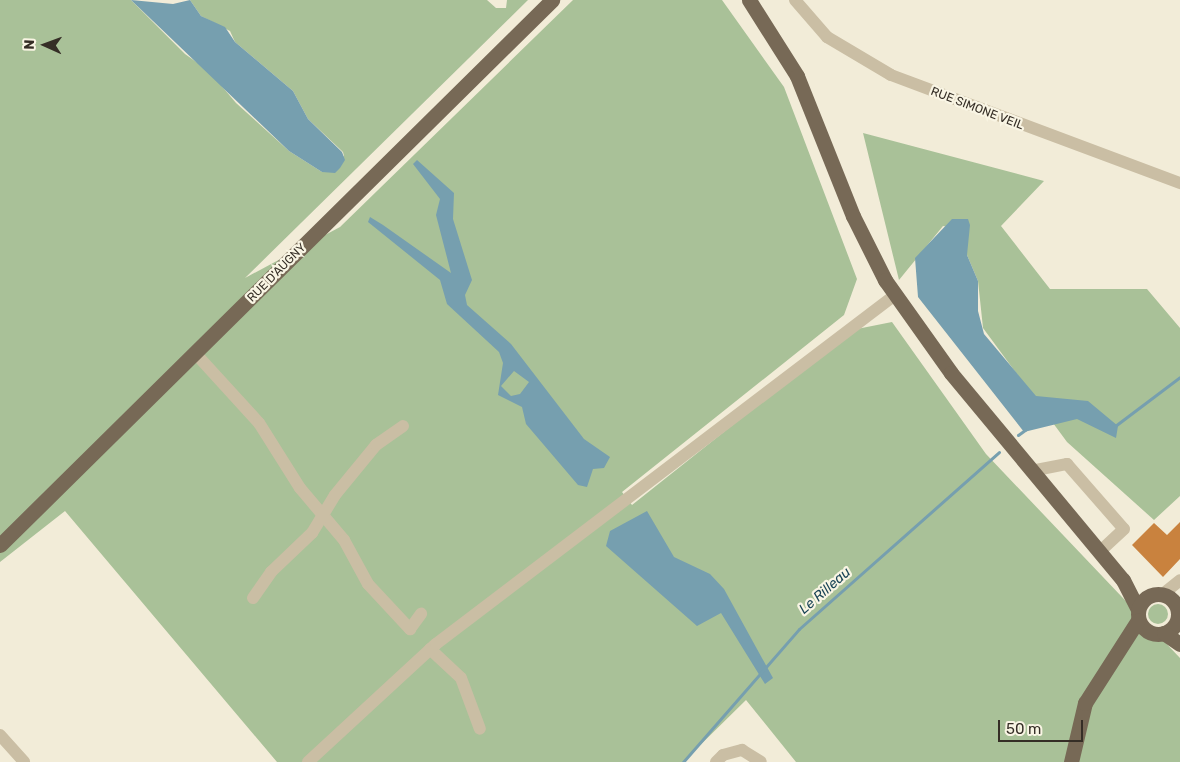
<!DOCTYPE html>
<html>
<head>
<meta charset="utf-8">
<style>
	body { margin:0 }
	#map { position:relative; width:1180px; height:762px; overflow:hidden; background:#f2ecd8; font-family:Rubik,sans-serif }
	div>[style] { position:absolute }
	.green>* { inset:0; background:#a9c198 }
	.round { border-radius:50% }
	.water>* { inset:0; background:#769faf }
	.stream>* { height:3px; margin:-1.5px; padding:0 1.5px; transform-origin:1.5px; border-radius:1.5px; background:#769faf }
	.building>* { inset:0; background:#c9823e }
	.minor>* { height:12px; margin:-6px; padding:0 6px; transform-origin:6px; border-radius:6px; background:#cabea4 }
	.major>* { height:15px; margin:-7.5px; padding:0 7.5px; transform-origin:7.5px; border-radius:7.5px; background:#776956 }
	.major>.ring { margin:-7.5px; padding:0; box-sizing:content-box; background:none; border:15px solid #776956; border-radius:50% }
	span { translate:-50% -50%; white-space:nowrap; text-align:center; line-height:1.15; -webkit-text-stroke:4.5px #f9f5e4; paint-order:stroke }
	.street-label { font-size:12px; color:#352e26 }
	.water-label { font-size:14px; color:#1a4457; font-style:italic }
	.north { position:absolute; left:20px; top:20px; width:50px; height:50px; -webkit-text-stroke:4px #f9f5e4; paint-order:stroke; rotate:272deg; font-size:14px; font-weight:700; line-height:20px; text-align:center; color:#352e26 }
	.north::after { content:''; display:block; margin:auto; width:18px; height:22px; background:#352e26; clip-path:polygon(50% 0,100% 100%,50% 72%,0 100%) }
	.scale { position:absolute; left:998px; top:720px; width:85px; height:22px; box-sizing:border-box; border:2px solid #352e26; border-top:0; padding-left:6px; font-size:15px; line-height:18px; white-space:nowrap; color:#352e26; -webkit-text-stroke:4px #f9f5e4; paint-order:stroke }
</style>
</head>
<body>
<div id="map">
	<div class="green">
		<i style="clip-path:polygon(0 0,131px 0,185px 54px,209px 71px,236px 103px,289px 151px,322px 172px,344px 156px,343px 152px,308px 119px,293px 91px,235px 42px,230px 31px,201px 16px,190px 0,487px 0,496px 8px,506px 8px,507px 0,528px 0,245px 278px,340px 227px,573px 0,722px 0,784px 87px,857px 279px,844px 315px,622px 492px,632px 505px,852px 330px,892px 322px,986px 454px,1180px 658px,1180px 762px,796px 762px,746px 700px,683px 762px,277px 762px,65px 511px,0 562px)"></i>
		<i style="clip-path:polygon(863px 133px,1044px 181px,1001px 226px,1050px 289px,1147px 289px,1180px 328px,1180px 496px,1154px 520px,1067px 442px,983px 328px,978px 281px,967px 255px,967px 230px,943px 226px,899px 280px)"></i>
		<i class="round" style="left:1148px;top:604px;width:20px;height:20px"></i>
	</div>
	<div class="water">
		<i style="clip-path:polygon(131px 0,173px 4px,190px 0,201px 16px,225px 27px,235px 42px,293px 91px,308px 119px,342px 152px,345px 160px,340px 168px,335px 173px,322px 172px,289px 151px)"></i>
		<i style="clip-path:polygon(evenodd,417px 160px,454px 193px,453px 219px,472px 280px,465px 295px,467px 305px,511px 344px,584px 439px,610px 457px,604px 468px,593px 469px,587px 487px,578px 485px,526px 424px,522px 407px,498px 395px,503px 363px,499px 352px,447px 304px,440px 280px,368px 222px,370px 217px,383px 225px,451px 273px,436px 215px,440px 199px,413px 164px,417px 160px,514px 371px,529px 382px,520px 394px,511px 396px,501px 386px,514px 371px)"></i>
		<i style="clip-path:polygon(952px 219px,968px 219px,970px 225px,967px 255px,978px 281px,978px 311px,984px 334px,1036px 396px,1088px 401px,1118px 426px,1116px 438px,1077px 419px,1024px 432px,918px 297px,915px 258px)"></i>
		<i style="clip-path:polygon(647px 511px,674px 557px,710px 574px,724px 589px,773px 678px,765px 684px,721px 613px,697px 626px,606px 546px,610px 531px)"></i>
	</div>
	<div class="stream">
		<i style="left:1115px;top:426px;width:81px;rotate:-37deg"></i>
		<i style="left:1018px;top:435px;width:9px;rotate:-36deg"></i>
		<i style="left:683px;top:762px;width:176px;rotate:-48.9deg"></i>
		<i style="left:799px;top:629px;width:267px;rotate:-41.5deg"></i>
	</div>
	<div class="building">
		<i style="clip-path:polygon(1180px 522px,1180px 559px,1163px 577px,1132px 545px,1154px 523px,1167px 535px)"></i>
	</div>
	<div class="minor">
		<i style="left:795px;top:0;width:49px;rotate:49.1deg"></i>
		<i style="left:827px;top:37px;width:74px;rotate:30.7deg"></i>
		<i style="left:891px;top:75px;width:309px;rotate:20.5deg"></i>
		<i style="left:196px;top:354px;width:93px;rotate:47.6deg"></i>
		<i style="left:259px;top:423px;width:77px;rotate:57.8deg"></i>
		<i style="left:300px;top:488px;width:68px;rotate:49.8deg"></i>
		<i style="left:344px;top:540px;width:50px;rotate:61.4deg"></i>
		<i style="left:368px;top:584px;width:62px;rotate:47deg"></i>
		<i style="left:410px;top:629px;width:19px;rotate:-54deg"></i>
		<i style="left:1031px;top:471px;width:37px;rotate:-11deg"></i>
		<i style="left:1067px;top:464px;width:86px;rotate:48.8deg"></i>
		<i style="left:1124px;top:529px;width:34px;rotate:137deg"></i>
		<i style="left:1163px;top:594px;width:22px;rotate:-39deg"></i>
		<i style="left:253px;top:598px;width:32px;rotate:-55deg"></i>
		<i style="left:271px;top:572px;width:57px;rotate:-43.6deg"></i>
		<i style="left:312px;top:533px;width:44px;rotate:-58.8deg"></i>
		<i style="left:335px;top:495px;width:65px;rotate:-50.6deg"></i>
		<i style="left:376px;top:445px;width:33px;rotate:-35deg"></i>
		<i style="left:1178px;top:610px;width:4px;rotate:-56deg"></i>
		<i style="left:430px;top:649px;width:42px;rotate:43.1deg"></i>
		<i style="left:461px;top:678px;width:54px;rotate:69.6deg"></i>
		<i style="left:0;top:735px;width:36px;rotate:48deg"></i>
		<i style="left:308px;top:762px;width:174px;rotate:-42.7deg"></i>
		<i style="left:436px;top:644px;width:577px;rotate:-37.25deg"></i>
		<i style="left:716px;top:762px;width:10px;rotate:-45deg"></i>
		<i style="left:723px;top:755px;width:20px;rotate:-15deg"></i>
		<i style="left:742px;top:750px;width:22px;rotate:32deg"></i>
	</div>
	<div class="major">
		<i style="left:749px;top:0;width:90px;rotate:57.7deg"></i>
		<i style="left:797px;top:76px;width:151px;rotate:68.2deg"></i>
		<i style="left:853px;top:216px;width:72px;rotate:63.4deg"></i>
		<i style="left:885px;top:280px;width:114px;rotate:54.6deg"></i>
		<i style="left:951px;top:373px;width:269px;rotate:50.3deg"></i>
		<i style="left:1123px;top:580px;width:33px;rotate:63deg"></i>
		<i style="left:0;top:545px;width:776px;rotate:-44.63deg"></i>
		<i class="ring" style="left:1138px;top:594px;width:25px;height:25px"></i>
		<i style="left:1164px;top:633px;width:19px;rotate:35deg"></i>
		<i style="left:1071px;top:762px;width:61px;rotate:-76.7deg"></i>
		<i style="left:1085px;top:703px;width:98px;rotate:-57.4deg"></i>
	</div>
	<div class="street-label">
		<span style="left:977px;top:109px;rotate:21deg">RUE SIMONE VEIL</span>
		<span style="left:277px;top:273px;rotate:-45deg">RUE D'AUGNY</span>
	</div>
	<div class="water-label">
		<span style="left:825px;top:591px;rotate:-41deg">Le Rilleau</span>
	</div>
	<div class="north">N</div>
	<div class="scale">50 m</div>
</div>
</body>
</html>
